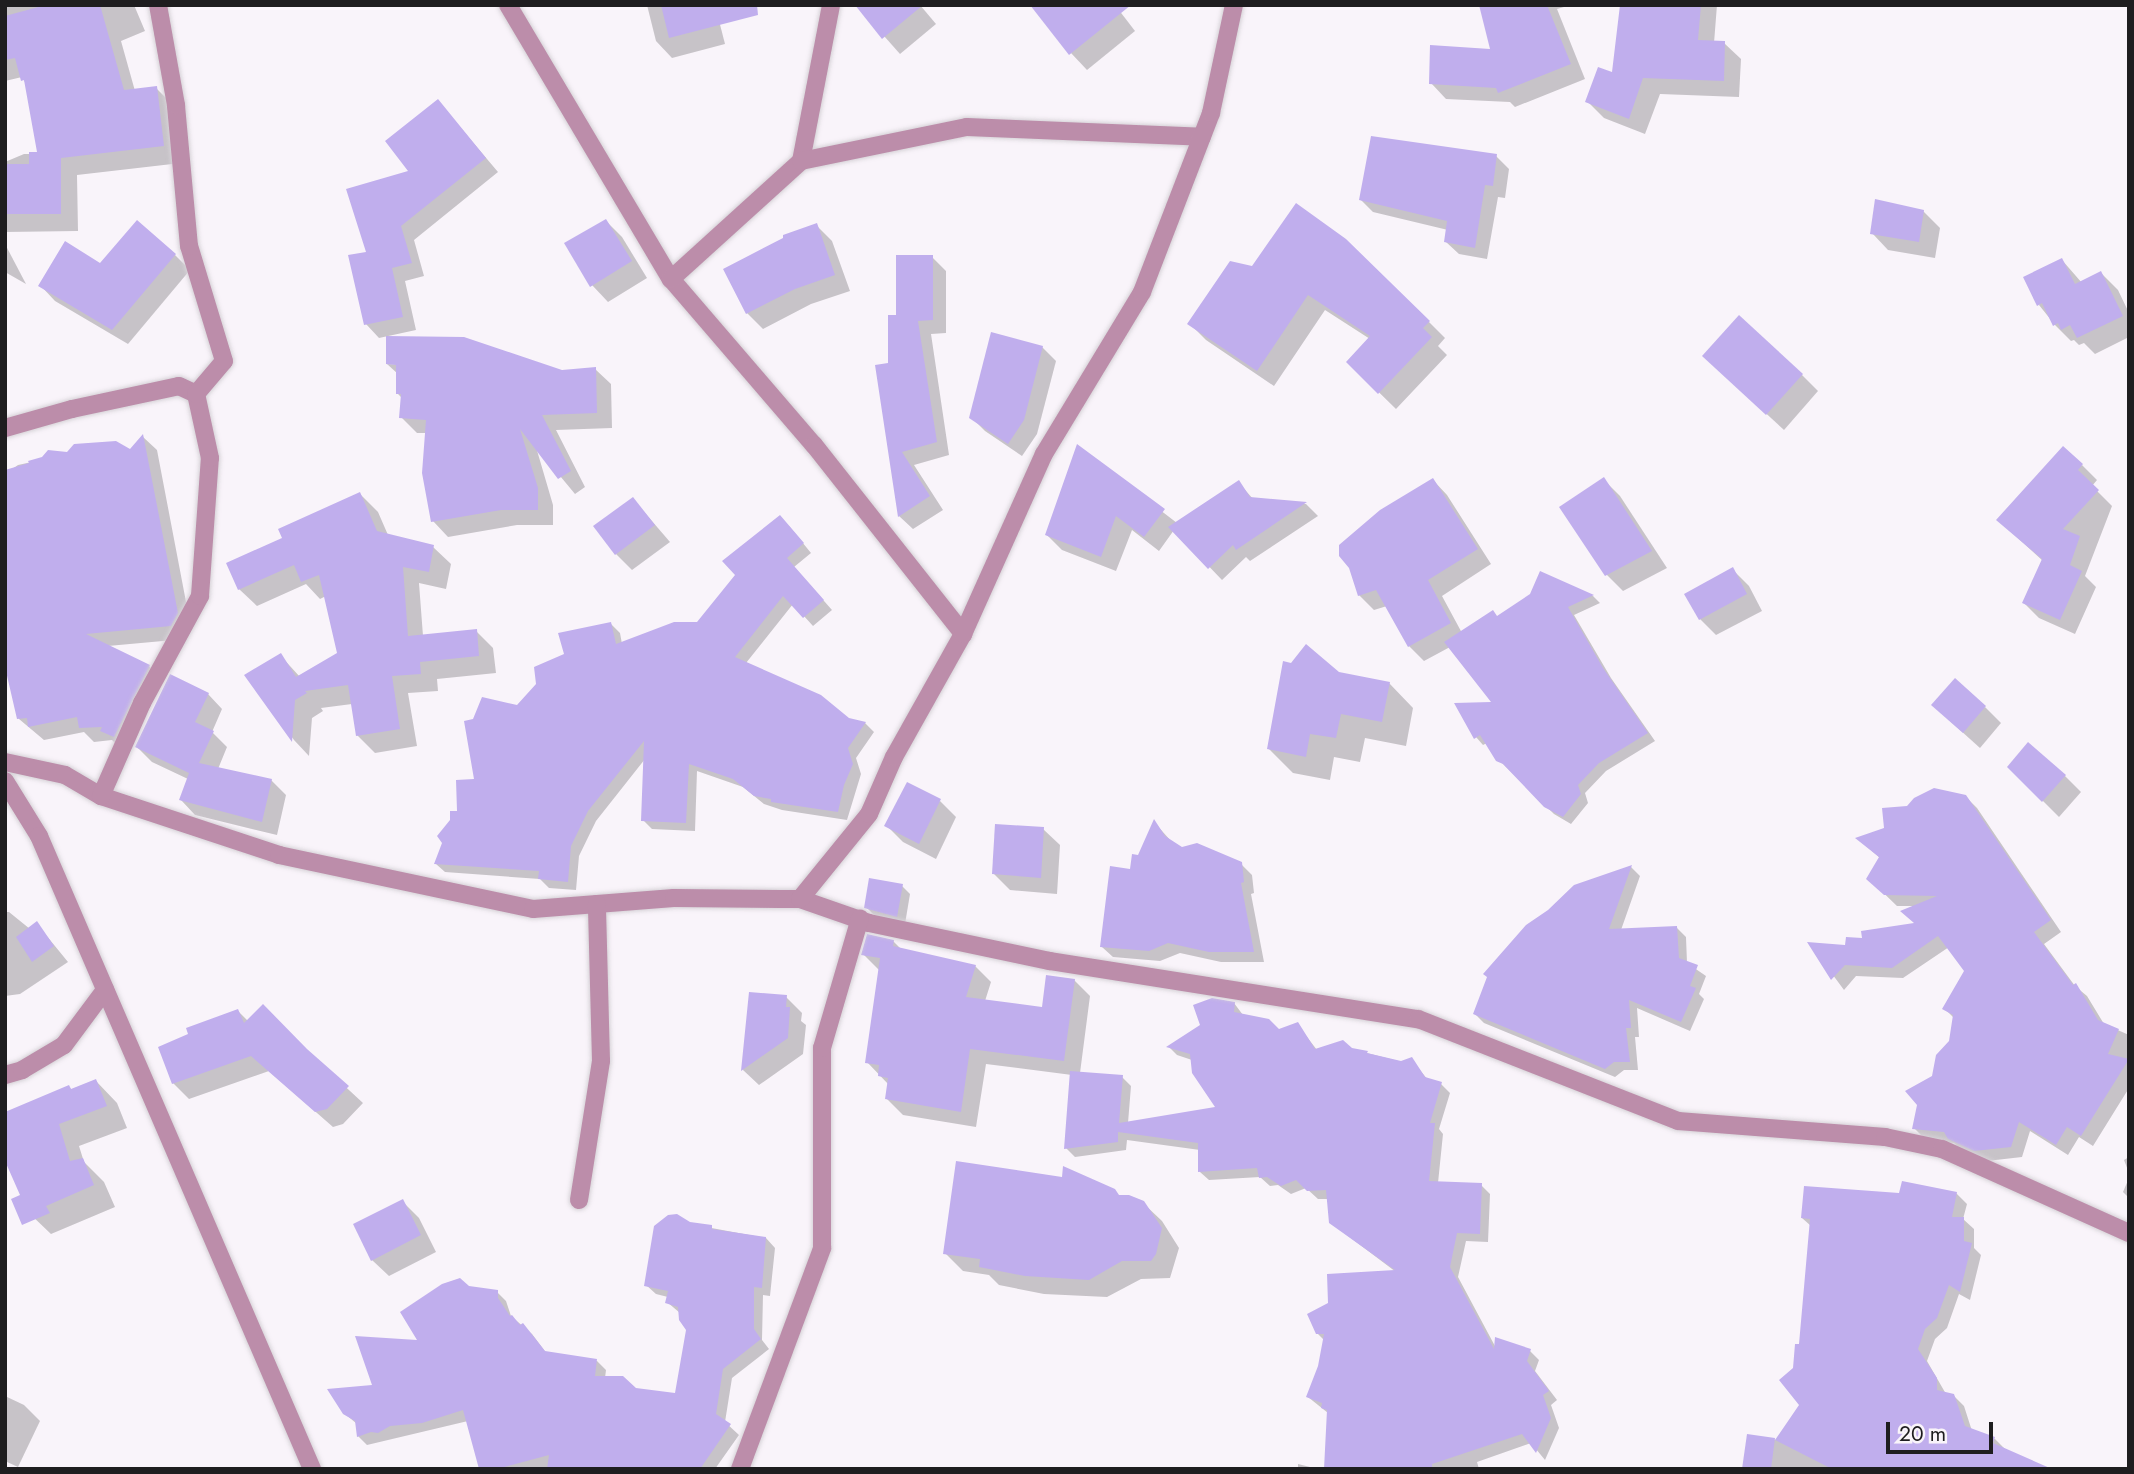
<!DOCTYPE html>
<html>
<head>
<meta charset="utf-8">
<style>
	body { margin:0 }
	#map { position:relative; width:2134px; height:1474px; overflow:hidden; background:#f9f4fa; font-family:Jost,sans-serif }
	div>[style] { position:absolute }
	.shadow>* { inset:0; background:#0003 }
	.building>* { inset:0; background:#c0aeed }
	.roads { filter:drop-shadow(0 0 2px #d6d2d7) drop-shadow(0 0 2px #d6d2d7) }
	.minor>* { height:18px; margin:-9px; padding:0 9px; transform-origin:9px; border-radius:9px; background:#bc8daa }
	.tertiary>* { height:18px; margin:-9px; padding:0 9px; transform-origin:9px; border-radius:9px; background:#bc8daa }
	span { translate:-50% -50%; white-space:nowrap; text-align:center; line-height:1.15; -webkit-text-stroke:6px #f9f4fa; paint-order:stroke }
	.frame { position:absolute; inset:0; border:7px solid #1e1d1f; pointer-events:none }
	.scale { position:absolute; left:1886px; top:1422px; width:107px; height:32px; box-sizing:border-box; border:4px solid #1e1d1f; border-top:0; padding-left:9px; font-size:21px; line-height:24px; white-space:nowrap; color:#1e1d1f; -webkit-text-stroke:5px #f9f4fa; paint-order:stroke }
</style>
</head>
<body>
<div id="map">
	<div class="shadow">
		<i style="clip-path:polygon(5px 5px,134px 5px,145px 31px,121px 41px,135px 91px,156px 88px,174px 106px,181px 163px,77px 175px,78px 231px,5px 232px,5px 162px,24px 154px,39px 154px,26px 84px,22px 77px,5px 81px)"></i>
		<i style="clip-path:polygon(647px 5px,715px 5px,725px 44px,672px 58px,656px 41px)"></i>
		<i style="clip-path:polygon(920px 5px,936px 24px,900px 54px,861px 10px)"></i>
		<i style="clip-path:polygon(1115px 5px,1135px 31px,1087px 70px,1071px 53px)"></i>
		<i style="clip-path:polygon(1481px 5px,1571px 5px,1557px 9px,1585px 79px,1515px 107px,1510px 102px,1446px 99px,1431px 83px,1492px 50px)"></i>
		<i style="clip-path:polygon(1647px 5px,1717px 5px,1714px 43px,1724px 43px,1741px 59px,1739px 97px,1660px 94px,1645px 134px,1604px 118px,1588px 102px,1614px 75px)"></i>
		<i style="clip-path:polygon(438px 101px,498px 172px,414px 240px,424px 276px,405px 281px,416px 330px,379px 338px,366px 324px,368px 253px,411px 172px)"></i>
		<i style="clip-path:polygon(1496px 156px,1509px 169px,1505px 198px,1498px 197px,1487px 259px,1459px 254px,1446px 242px,1448px 230px,1373px 212px,1361px 200px)"></i>
		<i style="clip-path:polygon(1923px 211px,1940px 228px,1935px 258px,1888px 250px,1872px 233px)"></i>
		<i style="clip-path:polygon(606px 221px,622px 237px,647px 278px,608px 302px,592px 285px)"></i>
		<i style="clip-path:polygon(816px 225px,832px 241px,850px 291px,811px 304px,763px 329px,747px 313px)"></i>
		<i style="clip-path:polygon(5px 244px,26px 284px,5px 272px)"></i>
		<i style="clip-path:polygon(175px 255px,190px 270px,128px 344px,55px 301px,40px 285px,101px 265px)"></i>
		<i style="clip-path:polygon(932px 257px,946px 271px,946px 333px,931px 334px,949px 455px,914px 465px,943px 510px,913px 529px,899px 516px,889px 364px,898px 317px)"></i>
		<i style="clip-path:polygon(2062px 260px,2082px 283px,2101px 273px,2118px 290px,2129px 313px,2129px 337px,2095px 354px,2084px 343px,2079px 345px,2074px 340px,2071px 341px,2055px 325px,2039px 305px)"></i>
		<i style="clip-path:polygon(1230px 263px,1429px 322px,1445px 338px,1438px 346px,1447px 355px,1396px 409px,1348px 362px,1370px 339px,1325px 310px,1274px 386px,1206px 340px,1189px 323px)"></i>
		<i style="clip-path:polygon(1042px 347px,1056px 361px,1037px 434px,1022px 456px,985px 431px,971px 417px)"></i>
		<i style="clip-path:polygon(387px 364px,562px 372px,595px 369px,611px 384px,612px 428px,556px 430px,585px 487px,575px 494px,536px 447px,553px 505px,553px 525px,517px 525px,448px 537px,433px 521px,427px 433px,417px 433px,401px 417px,403px 399px,398px 394px,398px 374px)"></i>
		<i style="clip-path:polygon(1721px 372px,1802px 375px,1818px 391px,1784px 430px)"></i>
		<i style="clip-path:polygon(143px 437px,157px 450px,191px 628px,185px 639px,108px 646px,149px 666px,163px 680px,116px 744px,112px 740px,94px 742px,84px 732px,44px 740px,19px 719px,5px 474px,18px 465px,68px 454px,130px 451px)"></i>
		<i style="clip-path:polygon(1078px 447px,1177px 523px,1238px 482px,1254px 500px,1306px 504px,1318px 516px,1250px 561px,1246px 557px,1222px 580px,1174px 530px,1159px 551px,1132px 530px,1116px 571px,1062px 550px,1047px 535px)"></i>
		<i style="clip-path:polygon(2082px 465px,2097px 480px,2092px 486px,2112px 506px,2085px 576px,2096px 587px,2075px 634px,2039px 618px,2024px 603px,2043px 561px,1998px 520px)"></i>
		<i style="clip-path:polygon(1433px 480px,1447px 495px,1491px 564px,1442px 596px,1462px 633px,1497px 617px,1532px 595px,1541px 574px,1593px 596px,1600px 603px,1574px 615px,1611px 678px,1655px 741px,1606px 771px,1585px 793px,1588px 803px,1571px 824px,1554px 814px,1498px 759px,1487px 743px,1483px 745px,1476px 737px,1495px 704px,1450px 647px,1424px 661px,1409px 646px,1387px 606px,1374px 610px,1359px 595px)"></i>
		<i style="clip-path:polygon(1604px 480px,1620px 496px,1667px 568px,1623px 591px,1607px 575px,1562px 508px)"></i>
		<i style="clip-path:polygon(360px 494px,378px 512px,388px 535px,433px 547px,451px 564px,446px 589px,419px 583px,423px 636px,476px 631px,493px 648px,496px 673px,437px 679px,438px 691px,408px 693px,417px 746px,375px 753px,357px 735px,352px 704px,321px 708px,323px 711px,312px 718px,309px 756px,294px 740px,247px 675px,280px 655px,300px 677px,339px 654px,326px 596px,320px 599px,306px 584px,257px 606px,239px 589px,284px 539px)"></i>
		<i style="clip-path:polygon(633px 499px,670px 542px,632px 570px,616px 554px)"></i>
		<i style="clip-path:polygon(789px 526px,811px 553px,794px 567px,832px 610px,813px 626px,793px 604px,746px 663px,848px 720px,865px 723px,874px 732px,856px 758px,861px 774px,847px 820px,782px 810px,764px 804px,743px 787px,697px 771px,695px 831px,652px 829px,643px 820px,645px 759px,596px 821px,579px 856px,576px 890px,549px 888px,540px 879px,445px 872px,436px 864px,476px 781px,518px 707px,566px 655px,611px 624px,620px 633px,622px 644px,698px 624px)"></i>
		<i style="clip-path:polygon(1732px 569px,1749px 586px,1762px 611px,1716px 635px,1700px 619px)"></i>
		<i style="clip-path:polygon(1338px 674px,1389px 683px,1413px 708px,1406px 746px,1365px 738px,1360px 762px,1334px 757px,1330px 780px,1293px 773px,1268px 748px)"></i>
		<i style="clip-path:polygon(208px 694px,222px 709px,212px 732px,227px 747px,218px 769px,271px 780px,286px 795px,277px 835px,195px 815px,181px 800px,188px 779px,152px 762px,137px 747px)"></i>
		<i style="clip-path:polygon(1985px 707px,2001px 723px,1980px 748px,1950px 721px)"></i>
		<i style="clip-path:polygon(2009px 767px,2065px 776px,2081px 792px,2059px 817px)"></i>
		<i style="clip-path:polygon(1965px 796px,1977px 808px,2061px 932px,2044px 944px,2075px 986px,2087px 996px,2104px 1024px,2129px 1035px,2129px 1088px,2093px 1146px,2079px 1137px,2068px 1155px,2030px 1131px,2022px 1157px,1987px 1161px,1961px 1150px,1954px 1143px,1926px 1140px,1914px 1128px,1951px 1042px,1954px 1018px,1944px 1008px,1966px 971px,1949px 947px,1903px 978px,1856px 976px,1844px 990px,1810px 944px,1846px 946px,1917px 925px,1916px 906px,1897px 906px,1868px 878px,1880px 858px,1858px 839px)"></i>
		<i style="clip-path:polygon(940px 801px,956px 817px,936px 859px,903px 842px,887px 826px)"></i>
		<i style="clip-path:polygon(1154px 822px,1171px 841px,1182px 849px,1241px 864px,1252px 875px,1254px 893px,1251px 894px,1264px 962px,1221px 962px,1180px 953px,1160px 961px,1113px 957px,1102px 947px)"></i>
		<i style="clip-path:polygon(1043px 829px,1060px 845px,1057px 894px,1010px 890px,994px 874px)"></i>
		<i style="clip-path:polygon(1631px 867px,1640px 876px,1621px 930px,1677px 928px,1686px 937px,1687px 963px,1706px 976px,1699px 994px,1704px 999px,1690px 1031px,1637px 1008px,1639px 1037px,1635px 1037px,1638px 1070px,1624px 1070px,1615px 1077px,1484px 1023px,1475px 1014px)"></i>
		<i style="clip-path:polygon(902px 886px,910px 894px,905px 924px,874px 915px,866px 907px)"></i>
		<i style="clip-path:polygon(5px 912px,9px 912px,30px 929px,37px 924px,68px 962px,20px 994px,5px 996px)"></i>
		<i style="clip-path:polygon(893px 941px,901px 949px,975px 966px,991px 982px,985px 1001px,1043px 1009px,1074px 980px,1090px 996px,1080px 1073px,1122px 1077px,1131px 1086px,1128px 1123px,1218px 1109px,1192px 1060px,1177px 1055px,1169px 1047px,1234px 1003px,1243px 1015px,1279px 1031px,1297px 1024px,1317px 1050px,1351px 1049px,1402px 1062px,1411px 1059px,1428px 1080px,1441px 1084px,1450px 1093px,1439px 1129px,1443px 1134px,1438px 1183px,1481px 1185px,1490px 1194px,1488px 1242px,1466px 1241px,1458px 1277px,1496px 1348px,1497px 1340px,1530px 1351px,1539px 1360px,1535px 1371px,1557px 1400px,1551px 1405px,1559px 1428px,1545px 1460px,1531px 1443px,1477px 1462px,1479px 1469px,1326px 1469px,1328px 1413px,1308px 1397px,1319px 1366px,1324px 1340px,1317px 1333px,1396px 1272px,1331px 1223px,1328px 1199px,1318px 1199px,1306px 1188px,1291px 1194px,1278px 1185px,1270px 1186px,1260px 1177px,1209px 1180px,1200px 1172px,1200px 1150px,1127px 1140px,1126px 1150px,1075px 1157px,1066px 1148px,1072px 1075px,986px 1064px,976px 1127px,903px 1115px,887px 1099px,889px 1085px,867px 1062px,879px 970px,863px 954px)"></i>
		<i style="clip-path:polygon(751px 993px,786px 997px,802px 1013px,801px 1021px,806px 1025px,803px 1054px,759px 1085px,743px 1070px)"></i>
		<i style="clip-path:polygon(238px 1011px,248px 1021px,310px 1054px,363px 1103px,343px 1124px,333px 1127px,269px 1071px,189px 1099px,173px 1083px)"></i>
		<i style="clip-path:polygon(96px 1081px,117px 1103px,127px 1128px,79px 1146px,84px 1162px,104px 1182px,115px 1207px,51px 1234px,29px 1213px,69px 1087px,72px 1090px)"></i>
		<i style="clip-path:polygon(2129px 1157px,2129px 1173px,2124px 1160px)"></i>
		<i style="clip-path:polygon(2129px 1178px,2129px 1198px,2123px 1192px)"></i>
		<i style="clip-path:polygon(1956px 1193px,1967px 1204px,1963px 1219px,1974px 1229px,1974px 1248px,1981px 1255px,1970px 1300px,1959px 1294px,1947px 1328px,1935px 1339px,1927px 1361px,1946px 1394px,1953px 1395px,1964px 1406px,1972px 1431px,1995px 1439px,2005px 1449px,2043px 1469px,1744px 1469px,1748px 1436px,1777px 1440px,1801px 1405px,1794px 1369px,1801px 1346px,1811px 1226px,1802px 1218px,1901px 1195px)"></i>
		<i style="clip-path:polygon(1120px 1196px,1143px 1203px,1162px 1221px,1179px 1248px,1170px 1278px,1141px 1279px,1107px 1297px,1044px 1294px,999px 1285px,989px 1275px,963px 1271px,945px 1253px)"></i>
		<i style="clip-path:polygon(402px 1201px,419px 1218px,436px 1252px,389px 1276px,372px 1260px)"></i>
		<i style="clip-path:polygon(690px 1224px,766px 1238px,775px 1248px,770px 1296px,763px 1295px,762px 1340px,769px 1349px,732px 1378px,725px 1422px,739px 1435px,715px 1469px,481px 1469px,468px 1421px,367px 1445px,358px 1436px,357px 1424px,344px 1413px,421px 1342px,468px 1288px,497px 1292px,506px 1301px,511px 1316px,532px 1334px,547px 1354px,597px 1361px,606px 1370px,605px 1378px,635px 1390px,676px 1395px,688px 1330px,680px 1313px,667px 1302px,668px 1297px,656px 1294px,646px 1285px)"></i>
		<i style="clip-path:polygon(5px 1396px,24px 1405px,40px 1421px,18px 1467px,5px 1461px)"></i>
		<i style="clip-path:polygon(1298px 1464px,1318px 1469px,1298px 1469px)"></i>
	</div>
	<div class="building">
		<i style="clip-path:polygon(46px 5px,100px 5px,124px 90px,157px 86px,164px 146px,61px 158px,61px 214px,7px 214px,7px 164px,29px 164px,29px 152px,37px 152px,24px 80px,21px 81px,15px 58px,5px 60px,5px 16px)"></i>
		<i style="clip-path:polygon(661px 5px,757px 5px,758px 15px,669px 38px)"></i>
		<i style="clip-path:polygon(855px 5px,923px 5px,882px 39px)"></i>
		<i style="clip-path:polygon(1030px 5px,1131px 5px,1069px 55px)"></i>
		<i style="clip-path:polygon(1479px 5px,1547px 5px,1571px 64px,1498px 93px,1496px 88px,1429px 84px,1430px 45px,1490px 49px)"></i>
		<i style="clip-path:polygon(1620px 5px,1701px 5px,1698px 40px,1725px 41px,1724px 81px,1643px 78px,1629px 119px,1585px 102px,1598px 67px,1612px 72px)"></i>
		<i style="clip-path:polygon(438px 99px,486px 158px,401px 226px,412px 263px,392px 268px,403px 317px,364px 325px,348px 255px,366px 252px,346px 189px,408px 171px,385px 141px)"></i>
		<i style="clip-path:polygon(1371px 136px,1497px 154px,1493px 186px,1485px 185px,1475px 248px,1444px 242px,1447px 221px,1359px 200px)"></i>
		<i style="clip-path:polygon(1875px 199px,1924px 210px,1919px 242px,1870px 234px)"></i>
		<i style="clip-path:polygon(1296px 203px,1346px 239px,1430px 321px,1423px 328px,1432px 337px,1378px 394px,1346px 362px,1370px 336px,1308px 295px,1257px 371px,1187px 324px,1230px 261px,1252px 266px)"></i>
		<i style="clip-path:polygon(606px 219px,632px 261px,590px 287px,564px 243px)"></i>
		<i style="clip-path:polygon(137px 220px,176px 254px,112px 330px,38px 286px,65px 241px,100px 263px)"></i>
		<i style="clip-path:polygon(817px 223px,835px 275px,795px 289px,746px 314px,723px 269px,783px 238px,783px 235px)"></i>
		<i style="clip-path:polygon(896px 255px,933px 255px,933px 320px,918px 321px,937px 442px,902px 452px,930px 496px,898px 517px,875px 365px,888px 363px,888px 315px,896px 315px)"></i>
		<i style="clip-path:polygon(2062px 258px,2075px 284px,2101px 271px,2123px 316px,2077px 338px,2070px 325px,2061px 330px,2058px 323px,2053px 326px,2042px 303px,2037px 306px,2023px 277px)"></i>
		<i style="clip-path:polygon(1739px 315px,1803px 374px,1766px 415px,1702px 356px)"></i>
		<i style="clip-path:polygon(991px 332px,1043px 346px,1024px 420px,1008px 444px,969px 418px)"></i>
		<i style="clip-path:polygon(386px 336px,464px 337px,562px 370px,596px 367px,597px 413px,542px 415px,571px 471px,558px 479px,520px 429px,538px 488px,538px 510px,501px 510px,431px 522px,422px 473px,426px 420px,399px 418px,401px 394px,396px 394px,396px 365px,386px 364px)"></i>
		<i style="clip-path:polygon(143px 434px,178px 613px,171px 626px,86px 634px,150px 665px,114px 737px,100px 731px,102px 727px,79px 728px,77px 717px,28px 727px,27px 718px,17px 719px,5px 667px,5px 470px,29px 463px,28px 461px,42px 457px,48px 450px,67px 452px,74px 444px,116px 441px,130px 449px)"></i>
		<i style="clip-path:polygon(1077px 444px,1165px 509px,1144px 537px,1116px 516px,1101px 557px,1045px 535px)"></i>
		<i style="clip-path:polygon(2063px 446px,2083px 464px,2078px 470px,2099px 490px,2063px 529px,2080px 536px,2070px 565px,2082px 571px,2060px 620px,2022px 603px,2042px 559px,1996px 520px)"></i>
		<i style="clip-path:polygon(1604px 477px,1652px 551px,1605px 576px,1559px 507px)"></i>
		<i style="clip-path:polygon(1433px 478px,1478px 549px,1428px 580px,1451px 623px,1408px 647px,1376px 590px,1358px 596px,1349px 568px,1339px 556px,1339px 545px,1380px 510px)"></i>
		<i style="clip-path:polygon(1239px 480px,1250px 497px,1307px 502px,1236px 550px,1233px 545px,1208px 569px,1168px 527px)"></i>
		<i style="clip-path:polygon(360px 492px,377px 531px,434px 545px,429px 572px,403px 567px,408px 636px,477px 629px,479px 656px,420px 662px,421px 674px,392px 676px,400px 729px,356px 736px,348px 685px,305px 691px,307px 693px,295px 700px,292px 742px,244px 675px,281px 653px,296px 677px,337px 653px,319px 575px,301px 582px,294px 565px,238px 590px,226px 563px,282px 538px,278px 529px)"></i>
		<i style="clip-path:polygon(633px 497px,655px 525px,615px 555px,593px 526px)"></i>
		<i style="clip-path:polygon(780px 515px,804px 543px,787px 558px,824px 600px,803px 618px,783px 596px,735px 657px,821px 695px,849px 718px,866px 722px,848px 748px,853px 764px,844px 785px,838px 812px,771px 802px,771px 799px,754px 796px,733px 779px,689px 764px,686px 823px,641px 821px,644px 741px,588px 811px,571px 846px,568px 882px,538px 879px,539px 871px,434px 864px,442px 843px,437px 836px,450px 820px,450px 811px,457px 811px,456px 780px,474px 779px,464px 721px,473px 719px,482px 697px,517px 705px,536px 684px,534px 667px,564px 654px,558px 633px,611px 622px,616px 644px,674px 622px,697px 622px,735px 575px,722px 561px)"></i>
		<i style="clip-path:polygon(1733px 567px,1747px 594px,1699px 620px,1684px 594px)"></i>
		<i style="clip-path:polygon(1540px 571px,1594px 595px,1568px 607px,1603px 668px,1648px 733px,1599px 763px,1578px 785px,1581px 794px,1563px 817px,1544px 807px,1503px 764px,1496px 761px,1480px 735px,1474px 739px,1454px 703px,1491px 702px,1444px 642px,1493px 610px,1497px 616px,1530px 594px)"></i>
		<i style="clip-path:polygon(1306px 644px,1339px 672px,1390px 682px,1382px 722px,1341px 714px,1336px 738px,1310px 734px,1306px 757px,1267px 749px,1283px 661px,1291px 663px)"></i>
		<i style="clip-path:polygon(170px 674px,209px 693px,195px 722px,214px 731px,199px 763px,272px 779px,262px 822px,179px 800px,189px 773px,135px 747px)"></i>
		<i style="clip-path:polygon(1955px 678px,1986px 706px,1963px 733px,1931px 705px)"></i>
		<i style="clip-path:polygon(2028px 742px,2066px 775px,2042px 802px,2007px 767px)"></i>
		<i style="clip-path:polygon(907px 782px,941px 799px,919px 844px,884px 826px)"></i>
		<i style="clip-path:polygon(1934px 788px,1966px 795px,2051px 920px,2034px 932px,2073px 985px,2076px 983px,2098px 1020px,2119px 1029px,2108px 1054px,2129px 1059px,2081px 1136px,2067px 1127px,2056px 1145px,2019px 1122px,2011px 1147px,1974px 1151px,1948px 1139px,1944px 1132px,1912px 1129px,1917px 1105px,1905px 1091px,1932px 1076px,1936px 1055px,1949px 1041px,1953px 1015px,1942px 1009px,1964px 971px,1938px 936px,1892px 968px,1845px 965px,1831px 980px,1807px 942px,1845px 945px,1846px 937px,1862px 938px,1861px 931px,1914px 923px,1900px 911px,1937px 896px,1884px 895px,1866px 879px,1879px 857px,1855px 838px,1884px 828px,1882px 808px,1907px 806px,1914px 798px)"></i>
		<i style="clip-path:polygon(1154px 819px,1165px 836px,1182px 847px,1197px 843px,1242px 862px,1244px 882px,1241px 883px,1254px 952px,1209px 952px,1168px 943px,1149px 951px,1100px 947px,1110px 866px,1130px 869px,1132px 854px,1138px 855px)"></i>
		<i style="clip-path:polygon(995px 824px,1044px 827px,1041px 878px,992px 874px)"></i>
		<i style="clip-path:polygon(1632px 865px,1609px 929px,1677px 926px,1679px 958px,1698px 965px,1690px 986px,1696px 988px,1681px 1022px,1629px 1000px,1631px 1028px,1626px 1028px,1630px 1062px,1614px 1062px,1605px 1069px,1473px 1014px,1487px 977px,1483px 974px,1526px 925px,1548px 910px,1574px 885px)"></i>
		<i style="clip-path:polygon(869px 878px,903px 884px,897px 917px,864px 908px)"></i>
		<i style="clip-path:polygon(37px 921px,54px 946px,32px 962px,16px 937px)"></i>
		<i style="clip-path:polygon(867px 934px,894px 940px,893px 946px,976px 965px,966px 997px,1042px 1007px,1046px 975px,1075px 979px,1064px 1061px,970px 1049px,961px 1112px,885px 1099px,888px 1078px,878px 1076px,879px 1065px,865px 1063px,880px 958px,861px 955px)"></i>
		<i style="clip-path:polygon(749px 992px,787px 995px,786px 1007px,790px 1007px,788px 1038px,741px 1071px)"></i>
		<i style="clip-path:polygon(1212px 998px,1235px 1002px,1234px 1012px,1269px 1019px,1279px 1029px,1298px 1022px,1315px 1049px,1343px 1040px,1352px 1048px,1368px 1051px,1367px 1053px,1401px 1061px,1412px 1057px,1425px 1077px,1442px 1082px,1430px 1123px,1435px 1123px,1429px 1181px,1482px 1183px,1480px 1234px,1457px 1233px,1450px 1267px,1494px 1349px,1495px 1337px,1531px 1349px,1527px 1361px,1549px 1391px,1543px 1395px,1551px 1418px,1536px 1453px,1522px 1434px,1432px 1464px,1432px 1469px,1324px 1469px,1327px 1410px,1321px 1408px,1322px 1403px,1306px 1397px,1318px 1366px,1324px 1334px,1316px 1334px,1307px 1314px,1328px 1303px,1327px 1274px,1395px 1270px,1329px 1223px,1326px 1190px,1307px 1191px,1296px 1180px,1281px 1186px,1267px 1177px,1259px 1178px,1257px 1168px,1198px 1172px,1198px 1143px,1118px 1132px,1118px 1142px,1064px 1149px,1070px 1071px,1123px 1075px,1119px 1123px,1215px 1107px,1192px 1073px,1190px 1054px,1166px 1047px,1200px 1025px,1193px 1005px)"></i>
		<i style="clip-path:polygon(263px 1004px,307px 1049px,349px 1086px,327px 1109px,315px 1112px,251px 1056px,172px 1084px,158px 1047px,188px 1034px,186px 1028px,238px 1009px,244px 1023px)"></i>
		<i style="clip-path:polygon(96px 1079px,107px 1106px,59px 1124px,70px 1161px,83px 1158px,94px 1185px,46px 1206px,50px 1213px,22px 1225px,11px 1199px,20px 1195px,5px 1161px,5px 1112px,69px 1085px,71px 1089px)"></i>
		<i style="clip-path:polygon(956px 1161px,1062px 1177px,1063px 1166px,1115px 1189px,1119px 1195px,1129px 1195px,1144px 1201px,1162px 1228px,1156px 1254px,1151px 1261px,1122px 1261px,1089px 1280px,1025px 1276px,979px 1267px,980px 1259px,943px 1254px)"></i>
		<i style="clip-path:polygon(1902px 1181px,1957px 1192px,1952px 1217px,1964px 1217px,1964px 1241px,1972px 1243px,1960px 1292px,1949px 1285px,1937px 1318px,1925px 1329px,1918px 1349px,1937px 1378px,1937px 1390px,1954px 1394px,1965px 1426px,1995px 1437px,1993px 1443px,2052px 1469px,1832px 1469px,1775px 1440px,1799px 1405px,1779px 1380px,1793px 1368px,1795px 1344px,1799px 1344px,1810px 1219px,1801px 1218px,1804px 1186px,1899px 1193px)"></i>
		<i style="clip-path:polygon(403px 1199px,421px 1235px,371px 1261px,353px 1224px)"></i>
		<i style="clip-path:polygon(677px 1214px,690px 1222px,712px 1225px,712px 1229px,766px 1237px,762px 1288px,754px 1287px,754px 1329px,761px 1339px,723px 1369px,716px 1414px,731px 1424px,700px 1469px,547px 1469px,549px 1455px,497px 1469px,479px 1469px,463px 1410px,422px 1423px,390px 1426px,378px 1433px,371px 1432px,357px 1437px,355px 1421px,343px 1414px,327px 1389px,372px 1385px,355px 1336px,417px 1340px,400px 1312px,442px 1284px,460px 1278px,469px 1286px,498px 1290px,498px 1298px,510px 1316px,512px 1315px,520px 1325px,523px 1323px,545px 1351px,597px 1359px,595px 1376px,623px 1376px,636px 1388px,675px 1393px,686px 1330px,679px 1320px,678px 1307px,665px 1303px,668px 1291px,644px 1286px,654px 1226px,668px 1215px)"></i>
		<i style="clip-path:polygon(1747px 1434px,1775px 1438px,1771px 1469px,1742px 1469px)"></i>
	</div>
	<div class="roads">
		<div class="minor">
			<i style="left:508px;top:5px;width:319px;rotate:59.3deg"></i>
			<i style="left:671px;top:279px;width:219px;rotate:49.3deg"></i>
			<i style="left:814px;top:445px;width:241px;rotate:51.7deg"></i>
			<i style="left:801px;top:161px;width:159px;rotate:-79.1deg"></i>
			<i style="left:671px;top:279px;width:176px;rotate:-42.2deg"></i>
			<i style="left:801px;top:161px;width:169px;rotate:-11.6deg"></i>
			<i style="left:967px;top:127px;width:235px;rotate:2.4deg"></i>
			<i style="left:5px;top:428px;width:70px;rotate:-15.8deg"></i>
			<i style="left:72px;top:409px;width:109px;rotate:-12.1deg"></i>
			<i style="left:179px;top:386px;width:19px;rotate:25deg"></i>
			<i style="left:5px;top:762px;width:61px;rotate:12.2deg"></i>
			<i style="left:65px;top:775px;width:42px;rotate:30.3deg"></i>
			<i style="left:101px;top:796px;width:188px;rotate:18.3deg"></i>
			<i style="left:279px;top:855px;width:260px;rotate:12deg"></i>
			<i style="left:533px;top:909px;width:141px;rotate:-4.5deg"></i>
			<i style="left:674px;top:898px;width:126px;rotate:0.5deg"></i>
			<i style="left:800px;top:899px;width:73px;rotate:19.2deg"></i>
			<i style="left:869px;top:923px;width:185px;rotate:11.9deg"></i>
			<i style="left:1050px;top:961px;width:373px;rotate:9deg"></i>
			<i style="left:1418px;top:1019px;width:279px;rotate:21.4deg"></i>
			<i style="left:1678px;top:1121px;width:208px;rotate:4.4deg"></i>
			<i style="left:1885px;top:1137px;width:58px;rotate:11.9deg"></i>
			<i style="left:1942px;top:1149px;width:205px;rotate:24.2deg"></i>
			<i style="left:101px;top:796px;width:102px;rotate:-66.2deg"></i>
			<i style="left:142px;top:703px;width:122px;rotate:-61.5deg"></i>
			<i style="left:200px;top:596px;width:138px;rotate:-85.9deg"></i>
			<i style="left:210px;top:458px;width:66px;rotate:-102.3deg"></i>
			<i style="left:196px;top:394px;width:43px;rotate:-49.7deg"></i>
			<i style="left:224px;top:361px;width:120px;rotate:-106.9deg"></i>
			<i style="left:189px;top:246px;width:142px;rotate:-95.3deg"></i>
			<i style="left:176px;top:105px;width:102px;rotate:-100.2deg"></i>
			<i style="left:800px;top:899px;width:109px;rotate:-50.9deg"></i>
			<i style="left:869px;top:814px;width:62px;rotate:-66.3deg"></i>
			<i style="left:894px;top:757px;width:141px;rotate:-60.7deg"></i>
			<i style="left:963px;top:634px;width:197px;rotate:-65.8deg"></i>
			<i style="left:1044px;top:454px;width:189px;rotate:-58.8deg"></i>
			<i style="left:1142px;top:292px;width:192px;rotate:-68.9deg"></i>
			<i style="left:1211px;top:113px;width:110px;rotate:-78deg"></i>
			<i style="left:5px;top:1075px;width:18px;rotate:-16deg"></i>
			<i style="left:22px;top:1070px;width:49px;rotate:-30.8deg"></i>
			<i style="left:64px;top:1045px;width:69px;rotate:-53.3deg"></i>
			<i style="left:579px;top:1200px;width:141px;rotate:-81deg"></i>
			<i style="left:601px;top:1061px;width:157px;rotate:-91.5deg"></i>
			<i style="left:740px;top:1469px;width:236px;rotate:-69.6deg"></i>
			<i style="left:822px;top:1248px;width:200px;rotate:-90deg"></i>
			<i style="left:822px;top:1048px;width:135px;rotate:-73.7deg"></i>
		</div>
		<div class="tertiary">
			<i style="left:5px;top:781px;width:65px;rotate:58.3deg"></i>
			<i style="left:39px;top:836px;width:689px;rotate:66.67deg"></i>
		</div>
	</div>
	<div class="frame"></div>
	<div class="scale">20 m</div>
</div>
</body>
</html>
